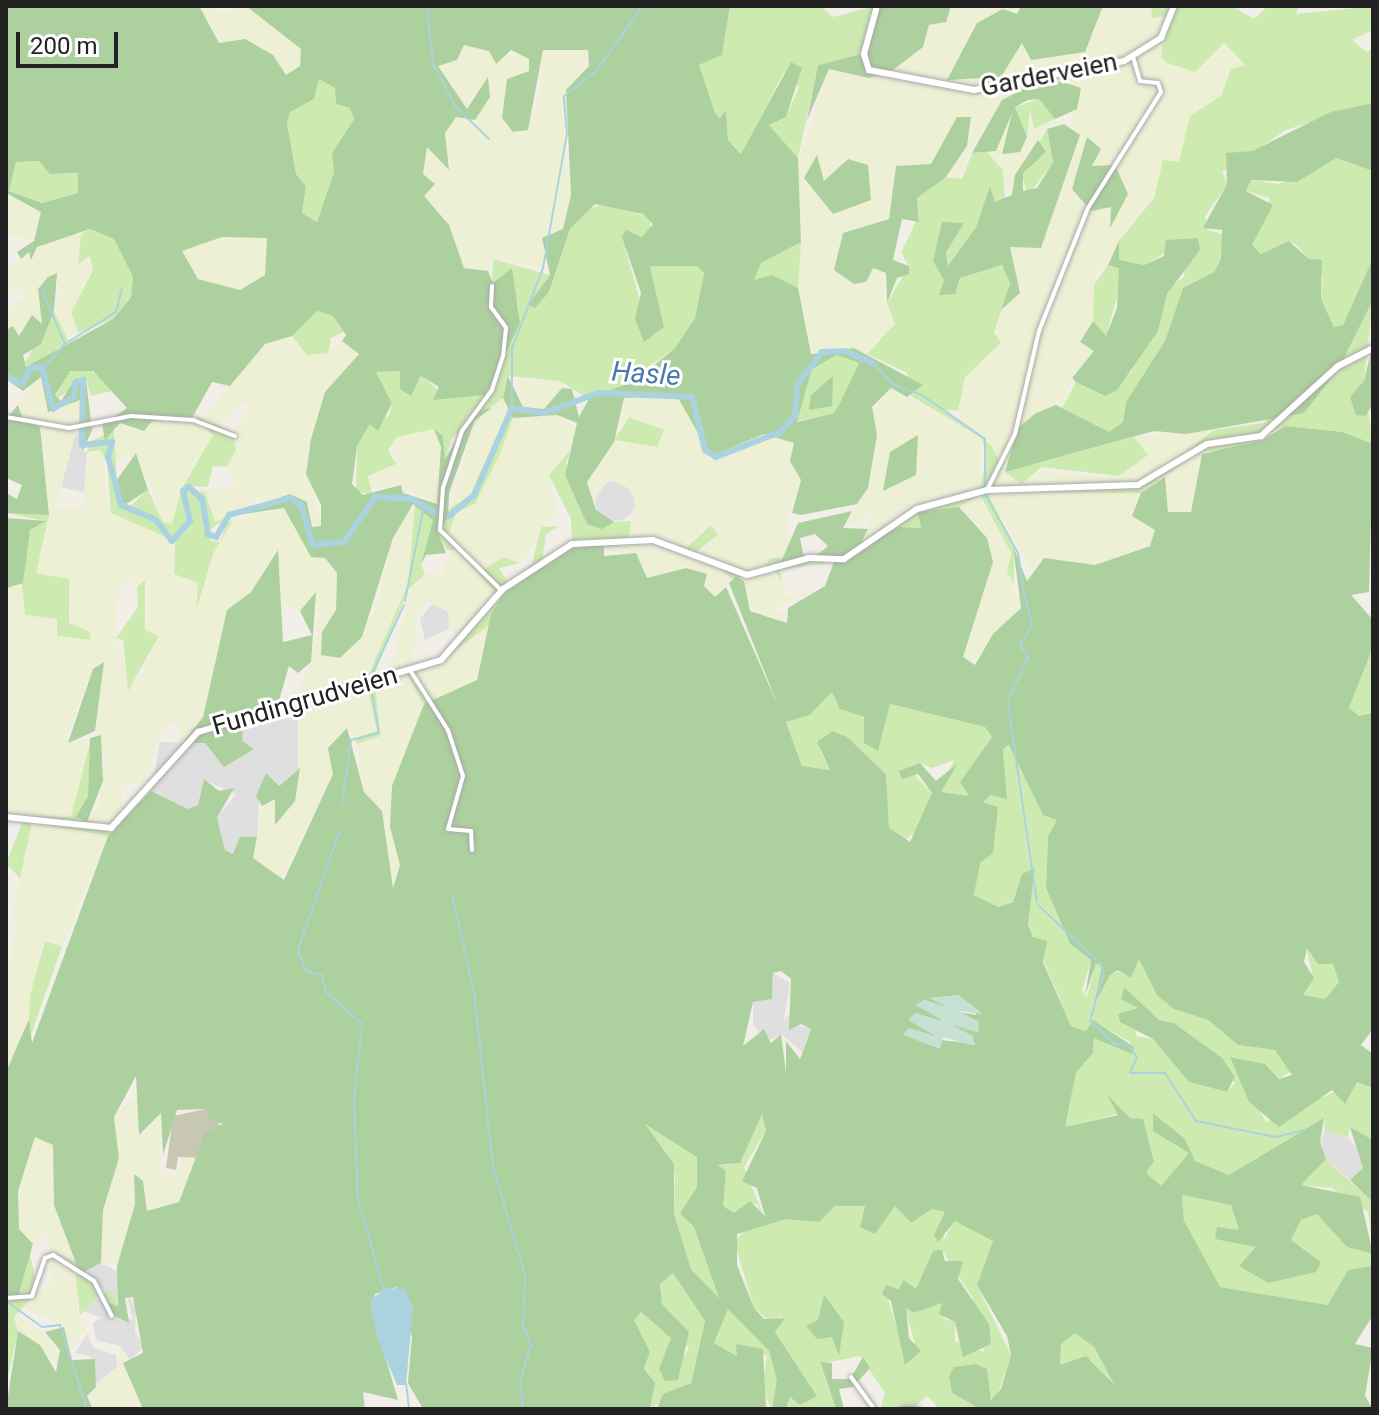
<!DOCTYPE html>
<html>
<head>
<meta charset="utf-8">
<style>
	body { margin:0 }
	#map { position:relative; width:1379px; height:1415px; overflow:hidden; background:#f2efe9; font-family:Roboto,sans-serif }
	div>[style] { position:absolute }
	.residential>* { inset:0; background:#e0dfdf }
	.round { border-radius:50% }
	.construction>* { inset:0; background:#c7c7b4 }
	.farmland>* { inset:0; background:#eef0d5 }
	.grass>* { inset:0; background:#cdebb0 }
	.forest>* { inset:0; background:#add19e }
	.wetland>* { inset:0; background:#c6e0d4 }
	.water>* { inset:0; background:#aad3df }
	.stream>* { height:2px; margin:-1px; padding:0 1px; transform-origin:1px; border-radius:1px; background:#aad3df }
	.river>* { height:6px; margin:-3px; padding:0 3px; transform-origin:3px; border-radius:3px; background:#aad3df }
	.roads { filter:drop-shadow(0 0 2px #a9a9a9) drop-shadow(0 0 2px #a9a9a9) }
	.minor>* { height:4px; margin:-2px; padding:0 2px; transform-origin:2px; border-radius:2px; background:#fff }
	.tertiary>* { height:6px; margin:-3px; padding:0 3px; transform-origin:3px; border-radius:3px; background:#fff }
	span { translate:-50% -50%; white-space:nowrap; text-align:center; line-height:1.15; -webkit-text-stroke:6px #fff; paint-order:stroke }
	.street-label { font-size:26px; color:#222 }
	.water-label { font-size:28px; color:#4a7aab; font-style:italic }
	.frame { position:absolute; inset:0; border:8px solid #222; pointer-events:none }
	.scale { position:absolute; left:16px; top:32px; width:102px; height:36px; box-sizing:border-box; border:4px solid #222; border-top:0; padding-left:10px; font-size:24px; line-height:28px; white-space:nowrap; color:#222; -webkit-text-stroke:6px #fff; paint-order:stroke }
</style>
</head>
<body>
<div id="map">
	<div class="residential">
		<i style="clip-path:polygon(79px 429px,81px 452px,87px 452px,84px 492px,61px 487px,62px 463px)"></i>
		<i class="round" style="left:595px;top:481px;width:40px;height:40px"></i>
		<i style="clip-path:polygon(435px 600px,450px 615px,449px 629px,425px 640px,420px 619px)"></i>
		<i style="clip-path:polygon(296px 703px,303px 728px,300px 768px,259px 802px,257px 837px,240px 837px,234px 854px,224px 850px,217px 818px,236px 794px,204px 780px,198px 805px,188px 809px,151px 791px,160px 742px,205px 743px,224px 766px,243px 731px)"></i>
		<i style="clip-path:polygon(773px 973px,790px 983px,784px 1020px,790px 1014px,790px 1025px,811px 1028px,802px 1052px,781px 1034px,767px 1041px,753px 1025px,753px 1002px,774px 984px)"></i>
		<i style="clip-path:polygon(1325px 1131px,1348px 1137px,1362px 1156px,1363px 1168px,1350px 1180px,1326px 1159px,1320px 1142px)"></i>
		<i style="clip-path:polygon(101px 1263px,121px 1273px,118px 1301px,83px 1272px)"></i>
		<i style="clip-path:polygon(127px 1295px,136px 1307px,135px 1332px,144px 1347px,130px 1360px,120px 1346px,96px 1340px,93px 1323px,102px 1318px,81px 1310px,100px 1297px,133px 1321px)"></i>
		<i style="clip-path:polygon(87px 1334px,94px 1348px,116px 1355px,117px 1367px,96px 1387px,92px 1357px,75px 1353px)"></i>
	</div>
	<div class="construction">
		<i style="clip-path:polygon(206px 1109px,222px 1128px,195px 1158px,178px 1157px,176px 1170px,166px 1168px,173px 1116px)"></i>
	</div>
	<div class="farmland">
		<i style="clip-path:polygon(199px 6px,224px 12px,246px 6px,301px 49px,300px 66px,286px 75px,277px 61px,231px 41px,219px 43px)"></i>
		<i style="clip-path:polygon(evenodd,951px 6px,1021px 6px,1023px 43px,1093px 36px,1103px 6px,1152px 6px,1150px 16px,1168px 15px,1161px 58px,1195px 71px,1223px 43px,1245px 65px,1228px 75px,1221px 96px,1196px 110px,1179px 162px,1171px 165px,1173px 158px,1142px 217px,1096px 275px,1097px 312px,1085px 348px,1094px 351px,1072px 377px,1062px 408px,1056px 405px,1012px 443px,1011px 463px,1002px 466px,991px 445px,958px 416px,965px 377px,999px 347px,997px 314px,1019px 283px,1010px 273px,1010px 246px,1023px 250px,1075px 130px,1070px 126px,1080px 88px,1034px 84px,978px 136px,957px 182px,946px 171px,964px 154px,974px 125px,957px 117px,931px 164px,912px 167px,890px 198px,889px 219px,843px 233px,886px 273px,883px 299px,894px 308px,895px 324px,867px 354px,811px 354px,797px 292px,802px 220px,793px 179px,829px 68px,869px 78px,923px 47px,929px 24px,946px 22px,951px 6px,1087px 137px,1092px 166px,1128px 194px,1107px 227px,1111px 207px,1091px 211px,1085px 198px,1087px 137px)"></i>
		<i style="clip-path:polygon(464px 45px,529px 58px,519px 130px,528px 130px,541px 88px,543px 50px,588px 50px,564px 143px,571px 195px,563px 229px,542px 238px,544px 268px,494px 259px,488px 271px,464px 268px,449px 225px,424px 196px,427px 146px,451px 166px,445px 134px,456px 117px,475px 120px,476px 89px,467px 109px,438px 66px,457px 60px)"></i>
		<i style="clip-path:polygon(1030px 110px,1038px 128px,1070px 116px,1047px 129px,1023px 160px,1012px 195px,987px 152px,996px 150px,1012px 113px,1027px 142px)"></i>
		<i style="clip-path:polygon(6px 193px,41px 212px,32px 242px,6px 232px)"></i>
		<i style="clip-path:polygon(65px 232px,81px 234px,78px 257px,94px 264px,71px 312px,79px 333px,65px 338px,57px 319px,58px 278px,43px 301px,42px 324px,35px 317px,19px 336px,6px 330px,6px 311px,25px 295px,20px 288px,6px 298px,6px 269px)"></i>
		<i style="clip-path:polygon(222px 237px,268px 238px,265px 275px,241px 290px,198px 279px,182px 251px)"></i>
		<i style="clip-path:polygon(292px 336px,307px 355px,349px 343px,359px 354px,325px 392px,307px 460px,321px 525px,312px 527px,310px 507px,280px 496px,263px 502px,255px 494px,256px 501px,217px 523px,198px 489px,236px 489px,226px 467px,235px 451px,233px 432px,250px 408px,244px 404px,218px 425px,202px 418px,265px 344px)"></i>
		<i style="clip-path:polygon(evenodd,35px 376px,44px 380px,48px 412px,77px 399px,83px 405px,56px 507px,84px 506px,87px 452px,103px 452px,108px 509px,172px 538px,174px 573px,198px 583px,197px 611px,213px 554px,233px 520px,284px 508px,311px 557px,325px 557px,337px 573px,336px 610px,322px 632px,321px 655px,337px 659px,375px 611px,393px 538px,412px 507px,418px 510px,408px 584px,366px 676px,294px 703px,311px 662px,318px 614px,316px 592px,300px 611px,278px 600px,276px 549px,251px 592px,227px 610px,203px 717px,180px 744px,177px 720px,163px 728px,145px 782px,122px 786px,121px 815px,105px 827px,86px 824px,99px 806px,105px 763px,94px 726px,104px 663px,93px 669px,66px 738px,90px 738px,71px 817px,6px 815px,6px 588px,23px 583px,25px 615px,58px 619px,78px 639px,90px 639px,69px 623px,71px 608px,35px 571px,50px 521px,40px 428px,23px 420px,18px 405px,35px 376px,131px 579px,133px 586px,148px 585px,145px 630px,158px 636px,141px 679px,129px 677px,116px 637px,119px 592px,131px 579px)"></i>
		<i style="clip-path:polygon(517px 380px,561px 381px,562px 388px,545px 409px,523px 407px)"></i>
		<i style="clip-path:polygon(891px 388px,981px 438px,982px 486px,892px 525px,858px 549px,872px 516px,843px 528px,865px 494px,869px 416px)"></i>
		<i style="clip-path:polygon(635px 394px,676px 394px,707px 441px,764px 434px,794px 443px,801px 480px,786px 526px,792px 540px,781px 562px,749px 573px,696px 552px,710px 544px,706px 526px,686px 548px,628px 539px,636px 502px,629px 489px,609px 478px,595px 500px,587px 494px,590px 470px,614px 442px,652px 444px,663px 435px,638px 418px,622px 423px,624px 398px)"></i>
		<i style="clip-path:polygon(503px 398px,509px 409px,498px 445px,469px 496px,450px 508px,475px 420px)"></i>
		<i style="clip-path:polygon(557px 415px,578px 429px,571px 449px,549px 471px,557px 511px,522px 562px,504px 557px,484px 571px,449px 538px,453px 517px,473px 506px,513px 418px)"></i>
		<i style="clip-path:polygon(152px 421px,192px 421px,213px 431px,209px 452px,195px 460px,182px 488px,172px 524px,163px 522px,149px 481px,128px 455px,115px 463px,116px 424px,138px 430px)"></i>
		<i style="clip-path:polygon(1206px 427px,1214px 430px,1208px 440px,1123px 488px,990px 486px,1003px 468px,1108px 477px,1148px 455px,1134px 437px)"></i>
		<i style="clip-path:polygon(434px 429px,441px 447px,437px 503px,396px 485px,367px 489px,368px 478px,396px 464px,391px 444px,397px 437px)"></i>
		<i style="clip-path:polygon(1201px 451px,1191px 512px,1168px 512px,1166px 473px)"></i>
		<i style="clip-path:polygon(1135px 489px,1141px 493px,1134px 507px,1156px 531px,1154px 543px,1095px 565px,1044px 558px,1032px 569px,986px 494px)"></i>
		<i style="clip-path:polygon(978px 495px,1011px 553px,1007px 575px,1022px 604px,970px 665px,963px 657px,993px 561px,980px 528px,959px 507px)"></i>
		<i style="clip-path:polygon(651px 541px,713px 562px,732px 579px,715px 597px,704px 586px,707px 574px,686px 568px,646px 578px,636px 553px,602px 551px)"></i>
		<i style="clip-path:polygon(453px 548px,494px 591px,490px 610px,460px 637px,449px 629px,448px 612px,427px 601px,417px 619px,412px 667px,389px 673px,411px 589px,425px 574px,441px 575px)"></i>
		<i style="clip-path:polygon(775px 570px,788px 597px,814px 590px,772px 610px,789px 615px,787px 623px,749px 607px,745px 578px)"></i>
		<i style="clip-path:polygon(489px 625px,474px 683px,436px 701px,416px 686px,416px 670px,438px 664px)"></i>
		<i style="clip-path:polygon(409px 674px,424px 704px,392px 786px,400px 865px,390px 888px,380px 809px,364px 792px,357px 744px,380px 736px,375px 679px)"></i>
		<i style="clip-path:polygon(367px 681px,377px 731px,354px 738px,347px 728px,331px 744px,333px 774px,280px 881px,253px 858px,262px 806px,275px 799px,276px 825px,298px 790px,298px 709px)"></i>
		<i style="clip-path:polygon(32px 821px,108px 836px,62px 947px,42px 943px,35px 1006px,6px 1072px,6px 976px,17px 923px,10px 919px)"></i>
		<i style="clip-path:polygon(132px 1098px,138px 1103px,139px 1141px,161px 1113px,160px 1173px,178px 1175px,181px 1157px,195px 1158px,179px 1202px,147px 1211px,133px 1180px,135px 1204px,119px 1262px,102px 1265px,103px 1210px,119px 1158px,114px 1117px)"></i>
		<i style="clip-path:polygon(35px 1137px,53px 1145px,54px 1201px,74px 1261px,51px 1252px,46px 1233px,36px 1246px,19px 1232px,18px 1191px)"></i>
		<i style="clip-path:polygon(49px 1258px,75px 1270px,78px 1312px,88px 1326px,71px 1352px,64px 1327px,25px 1308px,51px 1284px)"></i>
		<i style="clip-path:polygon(17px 1315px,56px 1342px,58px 1365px,18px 1331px)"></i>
		<i style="clip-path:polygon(121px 1347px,143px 1409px,93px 1409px,88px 1390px,117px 1367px)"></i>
	</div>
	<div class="grass">
		<i style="clip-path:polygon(730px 6px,821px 6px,833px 17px,875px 6px,861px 54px,818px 65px,798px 158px,769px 125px,786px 117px,799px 87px,784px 72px,742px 154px,728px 140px,726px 111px,720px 119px,715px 113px,698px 65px,722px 55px)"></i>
		<i style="clip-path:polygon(1152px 6px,1232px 6px,1254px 19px,1268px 6px,1299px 6px,1296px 14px,1373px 6px,1373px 30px,1352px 40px,1367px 52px,1373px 48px,1373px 103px,1286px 130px,1222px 172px,1228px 184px,1205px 216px,1209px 230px,1224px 235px,1221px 259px,1214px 272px,1183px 288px,1165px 341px,1126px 402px,1123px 422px,1109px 432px,1062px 408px,1076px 382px,1105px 396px,1131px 372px,1171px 286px,1184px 277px,1190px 239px,1144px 265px,1119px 261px,1119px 241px,1154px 198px,1163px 160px,1179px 162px,1190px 116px,1221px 96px,1231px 69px,1245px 65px,1224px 43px,1195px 72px,1167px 63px,1161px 58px,1168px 16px,1151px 18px)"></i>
		<i style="clip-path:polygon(319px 79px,335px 88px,336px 104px,350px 108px,354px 119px,332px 153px,334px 172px,317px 222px,302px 213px,306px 186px,296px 174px,287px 123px,290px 112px,314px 99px)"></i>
		<i style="clip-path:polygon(1039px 99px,1055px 119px,1034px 129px,1030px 110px,1027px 137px,1015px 107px)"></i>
		<i style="clip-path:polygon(1047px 129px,1053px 163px,1027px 196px,1022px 173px)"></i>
		<i style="clip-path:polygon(987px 152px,1003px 170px,1005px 201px,995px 202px,990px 186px,976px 227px,948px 266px,946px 252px,963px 223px,933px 261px,956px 291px,960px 278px,1002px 265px,1010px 285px,994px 332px,1001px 343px,965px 377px,958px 411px,946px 410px,991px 445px,1003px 468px,990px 486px,1123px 488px,1166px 467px,1214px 430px,1263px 423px,1339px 368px,1373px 300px,1364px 381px,1373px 444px,1343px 432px,1285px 426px,1229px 451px,1199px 451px,1141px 493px,987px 492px,1014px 545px,1014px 585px,1007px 572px,1011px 553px,980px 495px,959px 507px,919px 513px,921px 528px,899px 527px,852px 559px,780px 570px,782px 583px,775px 570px,732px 579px,713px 562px,651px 541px,557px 556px,496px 607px,489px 625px,438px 664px,416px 670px,414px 683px,436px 701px,424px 704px,406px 673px,375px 679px,380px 736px,357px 744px,354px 738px,377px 731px,366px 681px,298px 709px,296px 703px,369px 673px,408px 584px,415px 503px,433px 520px,421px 564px,425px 574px,408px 590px,374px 675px,435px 661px,490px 610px,494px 591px,456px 550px,447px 550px,438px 532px,450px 508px,470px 496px,508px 413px,513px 418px,500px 454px,475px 504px,456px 513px,448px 535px,483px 570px,504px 557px,520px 563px,499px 568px,508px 583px,532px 564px,541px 527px,560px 526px,546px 534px,542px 563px,572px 542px,571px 519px,549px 475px,571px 449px,566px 463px,587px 524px,631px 521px,629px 539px,653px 538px,686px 548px,711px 525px,718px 535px,696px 552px,744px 573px,765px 567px,770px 558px,838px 558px,895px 520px,980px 490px,987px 456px,981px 438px,911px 396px,907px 373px,867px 354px,895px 324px,887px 303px,909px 266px,901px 253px,919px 215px,917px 197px,946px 177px,962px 179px,972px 153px)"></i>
		<i style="clip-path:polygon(1336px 158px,1373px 171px,1373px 258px,1343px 325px,1334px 327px,1321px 299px,1323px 278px,1298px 246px,1289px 241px,1261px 254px,1251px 245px,1270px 198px,1245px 191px,1251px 180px,1279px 184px)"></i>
		<i style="clip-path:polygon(39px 161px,60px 174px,78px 173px,78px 193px,42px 203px,9px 191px,16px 162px)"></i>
		<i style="clip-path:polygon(607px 203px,651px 218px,650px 232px,625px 248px,642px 307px,664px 327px,650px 266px,698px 266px,704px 273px,695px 318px,675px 348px,607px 396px,589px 399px,560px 381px,508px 376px,503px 398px,452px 438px,445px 459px,443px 436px,434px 429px,397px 437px,388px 450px,396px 464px,368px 476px,372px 494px,356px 492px,357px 446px,370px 424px,389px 416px,392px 403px,376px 372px,401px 371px,410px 396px,422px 376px,446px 397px,485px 395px,519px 310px,511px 276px,492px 283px,493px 259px,550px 275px,529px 304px,549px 292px,570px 229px,585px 210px)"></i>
		<i style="clip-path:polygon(90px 229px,114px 239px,133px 277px,131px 296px,113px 319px,79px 333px,71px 313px,93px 270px,90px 256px,78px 264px,81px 234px)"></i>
		<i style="clip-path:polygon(801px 242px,798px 288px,753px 281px,761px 263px)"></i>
		<i style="clip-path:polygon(1108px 265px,1120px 267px,1119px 289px,1106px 337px,1093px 321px,1094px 285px)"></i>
		<i style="clip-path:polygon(54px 311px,68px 340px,42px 363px,23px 366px)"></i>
		<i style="clip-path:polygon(317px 311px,333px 316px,344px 332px,331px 338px,328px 353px,307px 355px,292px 336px)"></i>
		<i style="clip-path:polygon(837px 355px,859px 363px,840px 403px,834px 413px,797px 421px,812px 369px)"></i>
		<i style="clip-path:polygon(85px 367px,116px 390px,91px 396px,86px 380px,56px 399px,61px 375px)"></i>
		<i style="clip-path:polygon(195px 415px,233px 432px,236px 451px,226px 467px,213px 466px,208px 487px,189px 486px,186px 492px,205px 492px,215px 522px,226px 518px,208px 531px,212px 541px,220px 542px,226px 525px,233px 520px,213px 554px,196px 612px,198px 583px,174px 574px,175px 541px,111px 513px,107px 462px,100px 450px,87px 452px,91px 441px,114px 430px,118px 504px,131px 505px,148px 490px,163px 522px,172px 524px,182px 488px,213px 435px)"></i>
		<i style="clip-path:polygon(629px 417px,664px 430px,657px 447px,614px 440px)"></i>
		<i style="clip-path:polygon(1134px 437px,1148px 455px,1119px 476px,1041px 467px,1022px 484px,1005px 472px)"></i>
		<i style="clip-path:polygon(6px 513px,49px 515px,36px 573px,69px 579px,69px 623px,89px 631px,91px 640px,57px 636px,57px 619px,25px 615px,21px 575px,30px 530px,45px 521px)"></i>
		<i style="clip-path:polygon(145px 580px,145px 630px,159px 636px,128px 691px,123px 640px,116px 638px,138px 607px,137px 587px)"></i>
		<i style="clip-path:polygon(1373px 647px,1373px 713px,1359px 717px,1349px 708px)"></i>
		<i style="clip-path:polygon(832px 692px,863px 717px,876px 744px,890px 704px,985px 727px,992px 737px,960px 782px,969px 796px,940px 792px,954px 760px,932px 768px,920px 763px,914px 774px,933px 795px,923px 825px,904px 841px,889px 828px,886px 774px,847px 737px,820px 751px,830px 770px,802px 766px,786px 722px,810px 715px)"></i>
		<i style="clip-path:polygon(90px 742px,88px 796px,77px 818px,100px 827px,118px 820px,108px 836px,32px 822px,20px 878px,6px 864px,22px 823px,17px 816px,71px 817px)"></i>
		<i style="clip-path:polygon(evenodd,1010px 745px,1043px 815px,1057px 820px,1048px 836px,1046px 888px,1070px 944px,1091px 960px,1082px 991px,1087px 997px,1096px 962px,1131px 978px,1139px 958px,1174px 1009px,1208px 1020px,1238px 1045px,1275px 1050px,1292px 1071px,1279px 1079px,1265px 1064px,1230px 1057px,1266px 1122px,1357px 1082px,1373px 1088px,1373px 1140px,1350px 1127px,1348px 1137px,1325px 1131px,1324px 1119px,1230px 1175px,1195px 1161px,1185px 1139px,1153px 1113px,1189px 1153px,1161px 1187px,1145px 1173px,1154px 1160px,1143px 1120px,1130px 1118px,1106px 1093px,1118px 1114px,1065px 1127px,1076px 1073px,1093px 1053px,1094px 1039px,1098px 1034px,1132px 1054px,1130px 1042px,1093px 1021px,1086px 1031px,1071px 1026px,1028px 923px,1035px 869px,1022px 874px,1013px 901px,998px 907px,974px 895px,989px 804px,982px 803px,989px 795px,1006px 798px,1003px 749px,1010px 745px,1124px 987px,1159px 1020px,1174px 1023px,1222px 1058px,1235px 1083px,1227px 1092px,1189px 1082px,1153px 1039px,1136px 1036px,1138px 1007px,1124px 987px)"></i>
		<i style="clip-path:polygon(45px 941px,62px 947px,28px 1043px,30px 996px)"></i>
		<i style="clip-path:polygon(1306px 948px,1333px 964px,1339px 982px,1325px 999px,1303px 995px,1312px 971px)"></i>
		<i style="clip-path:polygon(759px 1114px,766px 1117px,766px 1131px,744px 1167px,764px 1217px,756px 1203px,734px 1213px,723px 1206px,718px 1166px,740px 1163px)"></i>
		<i style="clip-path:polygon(649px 1124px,697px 1157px,697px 1187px,680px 1213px,694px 1227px,719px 1298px,691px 1269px,674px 1214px,675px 1174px,666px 1151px,644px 1130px)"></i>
		<i style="clip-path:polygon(1326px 1159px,1373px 1203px,1373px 1246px,1368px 1212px,1332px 1188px,1300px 1185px)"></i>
		<i style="clip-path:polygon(1182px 1195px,1231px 1205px,1239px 1230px,1257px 1247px,1321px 1262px,1291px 1240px,1301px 1220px,1317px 1213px,1347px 1247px,1373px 1254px,1373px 1266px,1348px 1271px,1329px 1305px,1219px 1287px,1184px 1222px)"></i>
		<i style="clip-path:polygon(evenodd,835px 1206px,865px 1206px,861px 1222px,875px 1233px,895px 1206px,911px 1223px,932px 1209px,945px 1212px,944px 1240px,954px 1221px,988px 1235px,993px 1242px,977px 1285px,1011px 1355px,996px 1400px,949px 1377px,952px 1393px,980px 1409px,940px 1409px,927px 1396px,916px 1406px,880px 1409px,885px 1393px,860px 1356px,820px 1364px,836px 1409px,786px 1409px,790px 1397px,817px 1396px,775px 1332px,783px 1316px,770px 1321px,754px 1308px,734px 1241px,749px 1227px,835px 1206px,942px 1250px,972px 1297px,984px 1352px,955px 1341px,955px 1322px,944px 1319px,942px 1303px,914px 1313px,905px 1308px,915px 1344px,908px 1364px,887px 1296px,905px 1281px,916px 1289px,942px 1250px)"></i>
		<i style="clip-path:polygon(49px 1250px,74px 1261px,102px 1292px,114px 1291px,118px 1306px,98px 1297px,80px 1315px,75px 1270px)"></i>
		<i style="clip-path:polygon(30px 1255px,38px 1291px,14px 1317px,18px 1331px,6px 1386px,8px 1301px,19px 1294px)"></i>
		<i style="clip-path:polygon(673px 1273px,705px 1321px,691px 1382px,650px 1409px,655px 1383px,644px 1367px,650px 1352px,634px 1320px,641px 1312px,672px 1338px,659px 1369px,665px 1381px,689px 1349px,662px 1304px,660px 1284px)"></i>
		<i style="clip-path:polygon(728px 1308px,769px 1351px,778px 1380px,772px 1409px,762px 1390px,767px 1356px,742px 1346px,737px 1356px,714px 1343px)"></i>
		<i style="clip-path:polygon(1075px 1333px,1094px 1347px,1114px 1384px,1091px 1360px,1060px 1365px,1061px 1344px)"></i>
	</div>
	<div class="forest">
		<i style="clip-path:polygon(evenodd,6px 6px,199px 6px,219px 43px,245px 39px,273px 55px,286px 75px,300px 66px,301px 49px,246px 6px,730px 6px,722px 55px,699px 65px,715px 113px,720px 118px,726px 110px,728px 140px,741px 154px,791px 62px,802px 68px,786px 117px,769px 125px,798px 158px,801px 242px,761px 263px,754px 280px,772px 275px,798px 288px,811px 354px,854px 348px,923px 385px,907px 397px,891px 388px,872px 407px,877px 435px,868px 488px,857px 504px,801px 515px,792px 513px,801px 480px,790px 461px,794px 443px,764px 434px,711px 456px,676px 394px,624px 398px,614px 442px,587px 482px,596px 510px,614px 522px,602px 529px,587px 524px,565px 475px,577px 423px,557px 415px,513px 418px,503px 398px,508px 376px,523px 407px,544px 409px,562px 388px,572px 389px,579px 417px,589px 399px,636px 380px,675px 348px,695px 318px,704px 273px,697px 266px,650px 266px,664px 327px,644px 342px,635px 319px,641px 293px,622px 237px,626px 230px,642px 237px,653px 224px,643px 214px,595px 204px,570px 229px,549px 292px,535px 308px,528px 305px,550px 275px,542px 238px,563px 229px,571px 195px,566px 90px,589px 66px,588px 50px,543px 50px,528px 130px,513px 132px,502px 118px,507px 79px,529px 71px,529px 59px,511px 50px,496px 64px,489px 51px,464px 45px,457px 60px,438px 66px,467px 109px,488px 77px,490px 97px,475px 120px,456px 117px,445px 133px,449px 170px,427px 147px,423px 174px,435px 184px,424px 196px,449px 225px,464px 268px,488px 271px,493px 283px,512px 268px,520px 323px,485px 395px,433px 400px,439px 387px,421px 376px,411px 396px,400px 389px,400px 371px,376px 372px,392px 403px,378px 431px,370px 424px,357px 446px,352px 484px,363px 495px,401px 485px,403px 493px,437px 504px,441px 447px,434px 429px,443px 436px,445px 459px,473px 412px,492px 408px,475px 420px,449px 493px,448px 518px,438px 532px,446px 553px,426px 555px,421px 564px,433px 520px,413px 504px,393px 538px,362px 637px,340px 658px,321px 655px,322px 632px,336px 610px,337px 573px,325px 558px,311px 557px,284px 508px,224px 517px,290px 494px,307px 502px,312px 527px,321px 526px,321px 505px,306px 474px,311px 439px,325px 392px,359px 354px,342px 341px,346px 335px,333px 316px,317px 311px,292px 336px,265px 344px,230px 386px,212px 382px,192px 418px,152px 421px,144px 431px,120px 423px,105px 440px,102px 425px,127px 408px,93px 371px,70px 371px,55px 395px,61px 401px,76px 378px,86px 380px,92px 430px,82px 453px,80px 400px,48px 412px,41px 377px,23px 391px,6px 379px,6px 330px,13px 326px,19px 336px,32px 315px,42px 324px,38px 289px,48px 277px,57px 273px,54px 311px,41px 344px,23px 355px,26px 367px,113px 319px,131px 297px,133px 277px,114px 239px,90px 229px,37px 247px,31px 260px,29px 252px,21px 259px,17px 252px,34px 241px,41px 212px,6px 193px,6px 6px,319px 79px,335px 88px,336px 104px,350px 108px,354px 119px,332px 153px,334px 172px,317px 222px,302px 213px,306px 186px,296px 174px,287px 123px,290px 112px,314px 99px,319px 79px,6px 6px,39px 161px,50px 174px,78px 173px,78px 193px,42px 203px,9px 191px,16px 162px,39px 161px,6px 6px,222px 237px,267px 238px,265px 275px,240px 290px,198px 279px,182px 251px,222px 237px,6px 6px,837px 355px,859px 363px,840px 403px,834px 413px,797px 422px,812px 369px,837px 355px)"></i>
		<i style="clip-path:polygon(875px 6px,951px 6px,946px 22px,929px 25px,923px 47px,893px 70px,869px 78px,829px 69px,807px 120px,818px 65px,861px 54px)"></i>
		<i style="clip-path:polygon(1021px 6px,1103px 6px,1085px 52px,1031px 60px,1022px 43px,1001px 77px,947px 80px,977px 23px,1003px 9px,1017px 14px)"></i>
		<i style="clip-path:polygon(1063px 82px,1081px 88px,1077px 109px,1055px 119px,1039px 99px,1028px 100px,1015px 107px,1027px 137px,1020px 152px,1002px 154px,1012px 113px,996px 151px,972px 153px,1002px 100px,1034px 84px)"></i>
		<i style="clip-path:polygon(1373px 103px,1373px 171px,1336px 158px,1297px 182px,1251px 180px,1246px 191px,1273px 205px,1252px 245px,1261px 254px,1289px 241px,1309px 259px,1322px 260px,1321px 299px,1334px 327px,1343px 325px,1373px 258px,1373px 300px,1339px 368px,1304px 413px,1186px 434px,1154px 431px,1005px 472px,1018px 428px,1036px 413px,1056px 405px,1109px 432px,1123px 422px,1126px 402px,1165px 341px,1183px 288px,1214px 272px,1221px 259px,1222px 230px,1203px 228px,1227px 184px,1226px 153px,1252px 151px,1331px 112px)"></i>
		<i style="clip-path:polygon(957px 117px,971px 117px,967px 146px,946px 177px,917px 198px,919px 222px,902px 219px,893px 260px,909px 266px,909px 274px,897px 278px,887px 303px,886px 273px,873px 268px,866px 282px,854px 284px,834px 270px,843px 233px,889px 219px,896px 166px,931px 164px)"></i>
		<i style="clip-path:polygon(1064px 124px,1080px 135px,1041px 248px,1010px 247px,1020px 293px,1001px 310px,1010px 284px,1002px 265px,960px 278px,955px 294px,939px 295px,944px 280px,933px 261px,942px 222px,964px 223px,946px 252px,948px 266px,976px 227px,990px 186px,995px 202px,1012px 195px,1015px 175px,1038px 140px,1046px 152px,1023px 173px,1023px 191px,1037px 188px,1053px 162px,1047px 129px)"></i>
		<i style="clip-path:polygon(1087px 137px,1101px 149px,1092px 166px,1115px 165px,1128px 194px,1110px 228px,1111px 207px,1091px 211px,1072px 189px)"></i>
		<i style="clip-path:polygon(817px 155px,824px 181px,848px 159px,868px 165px,871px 200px,833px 214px,804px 178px)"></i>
		<i style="clip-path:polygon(1198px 238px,1200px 250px,1167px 294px,1158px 331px,1117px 390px,1105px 396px,1076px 382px,1072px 378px,1094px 351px,1080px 342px,1093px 321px,1106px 336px,1117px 308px,1119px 268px,1108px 265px,1119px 241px,1119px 260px,1144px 265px,1164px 256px,1166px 240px)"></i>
		<i style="clip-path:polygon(1373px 343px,1373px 403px,1366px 416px,1356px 415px,1350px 397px,1364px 381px)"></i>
		<i style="clip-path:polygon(833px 376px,832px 406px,809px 410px,811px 395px)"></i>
		<i style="clip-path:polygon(18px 405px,23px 420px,40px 427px,49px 515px,6px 513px,6px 493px,17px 499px,22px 485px,6px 478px,6px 419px)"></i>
		<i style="clip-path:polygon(evenodd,1285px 426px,1343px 432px,1373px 444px,1369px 592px,1351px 595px,1373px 620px,1373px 647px,1349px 708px,1359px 716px,1373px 713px,1373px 1029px,1361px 1045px,1373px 1054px,1373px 1088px,1357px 1082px,1345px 1104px,1332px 1090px,1279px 1127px,1249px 1102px,1230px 1057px,1265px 1064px,1279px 1079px,1292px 1075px,1275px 1050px,1238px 1045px,1208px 1020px,1174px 1009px,1157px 995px,1139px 959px,1131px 978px,1117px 970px,1110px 975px,1094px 1005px,1102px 966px,1096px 963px,1085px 996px,1091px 960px,1070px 944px,1046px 888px,1048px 836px,1057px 820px,1043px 815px,1009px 745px,1003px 749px,1007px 799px,990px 795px,983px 802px,998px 807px,993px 853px,980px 863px,974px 895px,998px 907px,1013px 902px,1022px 874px,1035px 868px,1028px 924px,1033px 937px,1047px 941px,1043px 962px,1071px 1026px,1086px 1031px,1093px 1020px,1134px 1047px,1132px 1054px,1094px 1038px,1093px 1053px,1076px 1073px,1065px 1127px,1118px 1115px,1106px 1093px,1130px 1118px,1143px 1119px,1154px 1161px,1146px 1173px,1161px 1186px,1189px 1153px,1153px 1131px,1153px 1113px,1185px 1139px,1195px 1161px,1229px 1175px,1324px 1118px,1320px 1142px,1326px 1159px,1301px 1185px,1360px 1197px,1373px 1254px,1347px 1247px,1317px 1214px,1301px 1220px,1291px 1240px,1321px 1262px,1316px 1272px,1268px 1283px,1239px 1266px,1256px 1247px,1215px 1239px,1217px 1227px,1239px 1230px,1231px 1205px,1182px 1195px,1184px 1221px,1220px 1287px,1328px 1305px,1348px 1270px,1373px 1266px,1373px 1315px,1355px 1344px,1373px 1348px,1365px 1396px,1373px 1409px,980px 1409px,952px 1393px,949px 1377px,954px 1367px,976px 1364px,987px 1369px,991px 1400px,1001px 1389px,1011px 1355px,1007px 1336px,977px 1285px,993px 1241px,955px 1221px,938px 1242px,934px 1235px,945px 1212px,932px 1209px,911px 1223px,895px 1206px,875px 1234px,860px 1227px,865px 1206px,835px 1206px,819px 1222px,786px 1219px,737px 1234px,737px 1265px,754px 1308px,764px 1319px,785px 1318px,775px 1332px,817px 1396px,800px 1405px,790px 1397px,786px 1409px,772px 1409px,777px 1380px,769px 1351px,728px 1309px,714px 1343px,737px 1356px,736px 1344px,763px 1349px,766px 1409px,657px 1409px,663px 1394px,691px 1383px,705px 1321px,673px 1273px,660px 1284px,662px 1304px,689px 1332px,678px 1380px,665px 1381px,659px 1369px,671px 1338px,641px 1312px,634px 1320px,650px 1352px,644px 1368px,655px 1383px,650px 1409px,423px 1409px,408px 1383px,412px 1337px,396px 1287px,375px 1294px,371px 1308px,398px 1400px,363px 1392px,365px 1409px,143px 1409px,123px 1363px,143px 1353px,133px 1297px,125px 1298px,129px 1323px,111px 1314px,105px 1301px,118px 1306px,117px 1266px,135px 1204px,134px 1174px,143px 1181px,147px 1211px,179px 1202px,205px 1133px,223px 1124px,211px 1121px,206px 1109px,177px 1110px,163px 1155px,161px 1113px,139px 1135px,136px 1076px,114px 1117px,119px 1158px,103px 1210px,101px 1263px,80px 1274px,54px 1205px,53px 1145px,35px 1137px,18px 1191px,19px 1229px,33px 1244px,19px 1294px,6px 1301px,6px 1072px,29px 1019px,32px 1043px,108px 836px,151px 791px,188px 809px,198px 805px,204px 779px,219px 791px,234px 788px,217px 818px,225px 850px,233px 854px,240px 837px,257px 837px,253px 858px,284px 880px,333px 774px,328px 748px,347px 728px,364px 792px,382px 811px,393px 888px,400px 865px,390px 827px,392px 786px,424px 704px,477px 680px,491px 614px,506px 592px,574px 546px,604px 545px,604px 556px,636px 553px,647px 578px,686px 568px,707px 574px,704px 586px,715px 597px,726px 587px,779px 708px,729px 583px,736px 576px,744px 581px,750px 611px,787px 623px,788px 608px,825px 586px,834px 562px,899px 527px,921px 528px,918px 512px,959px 507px,987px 538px,993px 562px,963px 657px,975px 665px,993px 634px,1021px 608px,1013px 546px,1027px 581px,1044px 558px,1095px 565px,1150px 546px,1155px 530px,1132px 516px,1141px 493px,1165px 477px,1168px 512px,1191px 512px,1202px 454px,1263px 440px,1285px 426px,832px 692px,840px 709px,864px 717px,864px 743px,878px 751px,890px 704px,985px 727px,992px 737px,960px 782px,969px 796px,941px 792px,958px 763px,936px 781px,920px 763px,899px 771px,902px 779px,918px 774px,932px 793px,910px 842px,889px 828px,886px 774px,847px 737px,833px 731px,817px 742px,830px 770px,802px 766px,786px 722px,810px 715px,832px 692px,1285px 426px,1307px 948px,1318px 964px,1333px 964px,1339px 982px,1325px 999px,1303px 995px,1314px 978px,1304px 962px,1307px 948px,1285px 426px,781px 971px,791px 979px,789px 1030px,801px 1024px,811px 1029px,800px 1059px,786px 1041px,786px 1073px,781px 1034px,771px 1043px,764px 1029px,743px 1046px,753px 1002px,772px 999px,773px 973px,781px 971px,1285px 426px,959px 995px,977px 1015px,959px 1012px,979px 1022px,950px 1026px,976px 1044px,941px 1040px,908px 1028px,937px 1037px,915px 1013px,945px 1024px,924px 1000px,952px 1009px,930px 998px,959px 995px,1285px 426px,762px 1114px,766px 1131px,742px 1181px,757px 1188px,765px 1216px,750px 1201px,734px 1213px,723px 1206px,726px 1171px,718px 1165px,740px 1163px,762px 1114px,1285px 426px,645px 1124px,697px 1157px,697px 1187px,680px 1213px,694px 1227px,719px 1298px,691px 1269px,674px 1214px,674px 1164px,645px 1124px,1285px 426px,1075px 1333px,1094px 1347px,1114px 1384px,1086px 1356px,1060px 1365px,1061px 1344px,1075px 1333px)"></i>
		<i style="clip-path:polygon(918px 435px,916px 475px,883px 491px,890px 452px)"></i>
		<i style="clip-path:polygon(136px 453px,148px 490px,120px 508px,116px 481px)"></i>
		<i style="clip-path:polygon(852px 511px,843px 528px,868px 529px,858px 549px,847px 557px,817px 555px,828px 546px,815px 534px,800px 538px,804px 558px,781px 562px,798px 523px)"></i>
		<i style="clip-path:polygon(6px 518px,46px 521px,30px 530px,23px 583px,7px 588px)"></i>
		<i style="clip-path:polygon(278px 550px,283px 642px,312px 635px,300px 611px,316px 592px,311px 662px,298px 673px,289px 666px,277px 707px,243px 731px,242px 741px,254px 749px,224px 767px,205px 743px,183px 743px,203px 717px,227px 610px,251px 592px)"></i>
		<i style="clip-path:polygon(104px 662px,95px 731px,68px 743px,93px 669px)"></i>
		<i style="clip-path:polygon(101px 735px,103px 781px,87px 822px,76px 817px,88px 796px,90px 738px)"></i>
		<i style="clip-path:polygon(300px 768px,295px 801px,275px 825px,275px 799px,262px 806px,256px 796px,266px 773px,279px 786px)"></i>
		<i style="clip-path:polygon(1124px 987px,1159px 1020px,1174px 1023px,1222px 1058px,1235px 1077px,1227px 1092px,1189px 1082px,1153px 1039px,1120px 1022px,1118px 1014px,1138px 1008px,1121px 999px)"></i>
		<i style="clip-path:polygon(1350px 1127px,1373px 1140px,1373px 1203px,1350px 1180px,1363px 1168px)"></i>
		<i style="clip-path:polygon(942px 1250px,945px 1261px,963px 1261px,958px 1279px,989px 1324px,991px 1344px,963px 1357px,955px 1322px,939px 1314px,942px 1303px,914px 1313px,906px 1308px,909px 1338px,921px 1351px,905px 1365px,891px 1301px,882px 1294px,886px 1285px,898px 1289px,904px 1280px,916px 1289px,933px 1251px)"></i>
		<i style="clip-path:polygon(824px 1295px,844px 1322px,839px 1356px,832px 1337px,817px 1339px,806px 1326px,818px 1320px)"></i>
		<i style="clip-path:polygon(64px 1327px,72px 1360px,95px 1359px,96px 1387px,87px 1396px,93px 1409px,6px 1409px,18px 1331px,40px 1345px,56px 1372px,60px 1350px,45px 1332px)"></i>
		<i style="clip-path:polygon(863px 1357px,870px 1368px,853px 1387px,839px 1389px,844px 1409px,836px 1409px,820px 1362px,832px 1363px,832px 1379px,850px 1379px)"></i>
	</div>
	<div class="wetland">
		<i style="clip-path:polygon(959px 995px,983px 1014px,959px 1011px,978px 1022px,979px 1033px,950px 1024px,973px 1036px,974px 1046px,943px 1037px,940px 1049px,903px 1035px,908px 1028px,937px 1037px,908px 1020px,915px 1013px,946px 1022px,915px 1005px,924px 1000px,951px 1009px,930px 998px)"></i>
	</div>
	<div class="water">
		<i style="clip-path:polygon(387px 1288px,405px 1289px,413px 1306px,406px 1385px,397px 1385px,377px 1337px,370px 1300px)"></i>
	</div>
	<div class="stream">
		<i style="left:427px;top:6px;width:58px;rotate:84.1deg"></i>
		<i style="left:433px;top:64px;width:47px;rotate:62.4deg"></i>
		<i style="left:455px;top:106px;width:47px;rotate:44.1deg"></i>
		<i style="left:42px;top:290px;width:59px;rotate:66.9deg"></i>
		<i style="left:873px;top:363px;width:32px;rotate:46deg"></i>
		<i style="left:895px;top:386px;width:28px;rotate:18deg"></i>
		<i style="left:922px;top:395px;width:77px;rotate:34.9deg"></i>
		<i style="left:985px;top:439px;width:49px;rotate:90deg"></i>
		<i style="left:43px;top:369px;width:33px;rotate:-49deg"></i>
		<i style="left:65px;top:344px;width:60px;rotate:-32.1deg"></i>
		<i style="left:116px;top:312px;width:25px;rotate:-76deg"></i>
		<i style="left:512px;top:408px;width:60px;rotate:-90deg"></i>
		<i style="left:512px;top:348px;width:86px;rotate:-68.8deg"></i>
		<i style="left:543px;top:268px;width:137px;rotate:-79.9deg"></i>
		<i style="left:567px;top:133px;width:37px;rotate:-95deg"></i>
		<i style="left:564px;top:96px;width:39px;rotate:-38deg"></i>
		<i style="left:595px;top:72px;width:82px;rotate:-54deg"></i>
		<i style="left:985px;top:494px;width:68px;rotate:60.8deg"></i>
		<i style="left:1018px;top:553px;width:33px;rotate:81deg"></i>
		<i style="left:405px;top:601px;width:98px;rotate:-78.8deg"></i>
		<i style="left:372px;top:674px;width:76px;rotate:-65.1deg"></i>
		<i style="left:1008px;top:699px;width:46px;rotate:-64deg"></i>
		<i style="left:1028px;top:658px;width:15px;rotate:-122deg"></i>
		<i style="left:1020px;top:645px;width:23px;rotate:-59deg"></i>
		<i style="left:1032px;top:625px;width:37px;rotate:-104deg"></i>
		<i style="left:1008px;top:704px;width:200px;rotate:81.7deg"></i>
		<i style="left:342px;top:805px;width:66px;rotate:-82.1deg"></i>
		<i style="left:351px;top:740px;width:29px;rotate:-14deg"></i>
		<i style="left:379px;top:733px;width:52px;rotate:-100deg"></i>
		<i style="left:452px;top:895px;width:99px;rotate:77.2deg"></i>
		<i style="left:474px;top:992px;width:176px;rotate:83.8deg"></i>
		<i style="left:493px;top:1167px;width:113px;rotate:73.5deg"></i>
		<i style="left:525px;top:1275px;width:51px;rotate:92.2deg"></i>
		<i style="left:523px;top:1326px;width:21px;rotate:67deg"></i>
		<i style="left:531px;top:1345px;width:37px;rotate:107deg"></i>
		<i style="left:520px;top:1380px;width:29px;rotate:84deg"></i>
		<i style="left:1038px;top:905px;width:79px;rotate:43.5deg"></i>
		<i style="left:298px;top:950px;width:125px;rotate:-70.8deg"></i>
		<i style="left:298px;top:952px;width:21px;rotate:67deg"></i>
		<i style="left:306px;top:971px;width:16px;rotate:14deg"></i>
		<i style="left:322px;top:975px;width:17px;rotate:77deg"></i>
		<i style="left:326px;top:992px;width:48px;rotate:41.6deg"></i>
		<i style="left:362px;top:1024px;width:76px;rotate:96deg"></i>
		<i style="left:354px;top:1100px;width:99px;rotate:87.7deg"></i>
		<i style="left:358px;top:1199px;width:96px;rotate:74.2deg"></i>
		<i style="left:1100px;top:963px;width:9px;rotate:63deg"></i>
		<i style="left:1103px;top:975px;width:48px;rotate:105.8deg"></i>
		<i style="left:1090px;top:1021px;width:34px;rotate:43deg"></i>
		<i style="left:1115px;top:1044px;width:13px;rotate:4deg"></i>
		<i style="left:1128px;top:1045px;width:15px;rotate:53deg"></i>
		<i style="left:1137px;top:1057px;width:17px;rotate:114deg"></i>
		<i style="left:1130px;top:1073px;width:35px"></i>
		<i style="left:1165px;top:1073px;width:57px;rotate:57.1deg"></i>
		<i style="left:1196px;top:1121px;width:82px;rotate:11.3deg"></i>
		<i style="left:1276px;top:1137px;width:29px;rotate:-14deg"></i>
		<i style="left:6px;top:1301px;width:44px;rotate:35.8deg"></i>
		<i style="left:42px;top:1327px;width:18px;rotate:-6deg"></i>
		<i style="left:60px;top:1325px;width:88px;rotate:72.2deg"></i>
		<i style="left:406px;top:1383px;width:26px;rotate:83deg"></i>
	</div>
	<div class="river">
		<i style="left:6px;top:376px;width:18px;rotate:27deg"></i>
		<i style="left:22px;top:384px;width:18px;rotate:-61deg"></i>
		<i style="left:31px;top:368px;width:11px;rotate:-5deg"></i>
		<i style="left:42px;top:367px;width:43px;rotate:75.3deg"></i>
		<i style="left:53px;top:409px;width:24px;rotate:-30deg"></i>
		<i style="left:74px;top:397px;width:14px;rotate:-86deg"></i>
		<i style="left:75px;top:383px;width:9px;rotate:-21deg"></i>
		<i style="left:83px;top:380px;width:65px;rotate:90.9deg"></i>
		<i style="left:82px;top:445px;width:30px;rotate:-6deg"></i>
		<i style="left:112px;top:442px;width:16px;rotate:105deg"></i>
		<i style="left:108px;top:457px;width:50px;rotate:74.8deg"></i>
		<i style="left:121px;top:505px;width:38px;rotate:23deg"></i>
		<i style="left:156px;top:520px;width:26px;rotate:53deg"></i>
		<i style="left:172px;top:541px;width:27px;rotate:-48deg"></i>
		<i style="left:190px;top:521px;width:31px;rotate:-103deg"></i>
		<i style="left:183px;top:491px;width:7px;rotate:-34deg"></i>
		<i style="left:189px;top:487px;width:18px;rotate:43deg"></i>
		<i style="left:202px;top:499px;width:36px;rotate:80deg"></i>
		<i style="left:208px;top:534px;width:9px;rotate:21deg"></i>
		<i style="left:216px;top:537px;width:26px;rotate:-59deg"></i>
		<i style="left:229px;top:515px;width:63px;rotate:-15.6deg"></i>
		<i style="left:290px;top:498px;width:13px;rotate:32deg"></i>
		<i style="left:301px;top:505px;width:42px;rotate:73.3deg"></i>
		<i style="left:313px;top:545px;width:31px;rotate:-6deg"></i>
		<i style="left:344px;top:542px;width:55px;rotate:-55.4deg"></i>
		<i style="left:375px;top:497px;width:37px;rotate:3deg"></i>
		<i style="left:412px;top:499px;width:27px;rotate:31deg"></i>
		<i style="left:449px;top:516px;width:33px;rotate:-40deg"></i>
		<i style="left:474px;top:495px;width:95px;rotate:-66.4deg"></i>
		<i style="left:512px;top:408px;width:32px;rotate:9deg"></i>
		<i style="left:544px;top:413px;width:58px;rotate:-20.3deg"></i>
		<i style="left:598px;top:393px;width:94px;rotate:2.4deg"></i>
		<i style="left:692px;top:397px;width:55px;rotate:76.2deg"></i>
		<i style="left:705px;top:450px;width:13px;rotate:32deg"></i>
		<i style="left:716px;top:457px;width:69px;rotate:-21.3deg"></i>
		<i style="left:780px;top:432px;width:22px;rotate:-47deg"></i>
		<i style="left:795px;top:416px;width:31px;rotate:-86deg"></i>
		<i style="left:797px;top:385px;width:41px;rotate:-52.9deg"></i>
		<i style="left:822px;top:352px;width:23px;rotate:-2deg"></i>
		<i style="left:845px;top:351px;width:30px;rotate:24deg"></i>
	</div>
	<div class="roads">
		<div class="minor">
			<i style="left:492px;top:286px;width:21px;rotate:93deg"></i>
			<i style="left:491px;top:307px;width:26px;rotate:54deg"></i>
			<i style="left:506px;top:328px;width:28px;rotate:96deg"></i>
			<i style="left:503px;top:356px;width:36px;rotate:108deg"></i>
			<i style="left:492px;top:390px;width:51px;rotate:126.2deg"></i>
			<i style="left:462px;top:431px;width:60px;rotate:108.4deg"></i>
			<i style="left:443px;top:488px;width:42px;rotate:94.1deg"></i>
			<i style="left:440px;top:530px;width:87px;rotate:44.5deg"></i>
			<i style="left:6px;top:417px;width:64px;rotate:9.9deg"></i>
			<i style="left:69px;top:428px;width:63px;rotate:-11deg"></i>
			<i style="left:131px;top:416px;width:62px;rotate:3.7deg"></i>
			<i style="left:193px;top:420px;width:45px;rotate:20.9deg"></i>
			<i style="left:987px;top:490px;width:63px;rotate:-63.4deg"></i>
			<i style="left:1015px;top:434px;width:106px;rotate:-76.9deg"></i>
			<i style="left:1039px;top:331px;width:132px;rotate:-68.3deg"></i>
			<i style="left:1088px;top:208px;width:137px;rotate:-57.8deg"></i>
			<i style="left:1161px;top:92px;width:9px;rotate:-108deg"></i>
			<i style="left:1158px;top:83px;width:18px;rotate:-174deg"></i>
			<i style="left:1140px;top:81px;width:25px;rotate:-106deg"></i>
			<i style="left:410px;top:670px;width:71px;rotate:57.7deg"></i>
			<i style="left:448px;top:730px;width:48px;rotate:71.9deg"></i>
			<i style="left:463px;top:776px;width:55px;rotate:105.8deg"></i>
			<i style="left:448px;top:829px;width:23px;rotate:5deg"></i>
			<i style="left:471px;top:831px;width:19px;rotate:87deg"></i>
			<i style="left:6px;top:1298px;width:26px;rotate:-4deg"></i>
			<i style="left:32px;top:1296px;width:40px;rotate:-71.1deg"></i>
			<i style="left:45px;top:1258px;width:9px;rotate:-21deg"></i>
			<i style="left:53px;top:1255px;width:49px;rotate:32.4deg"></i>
			<i style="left:94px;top:1281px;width:39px;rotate:63deg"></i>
			<i style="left:851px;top:1377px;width:39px;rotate:54deg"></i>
			<i style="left:902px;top:1409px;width:15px"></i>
		</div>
		<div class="tertiary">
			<i style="left:877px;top:6px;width:50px;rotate:105.2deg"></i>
			<i style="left:864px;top:54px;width:17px;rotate:73deg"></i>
			<i style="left:869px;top:70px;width:107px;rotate:10.8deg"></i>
			<i style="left:974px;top:90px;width:153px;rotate:-10.9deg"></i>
			<i style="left:1124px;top:61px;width:44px;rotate:-31.9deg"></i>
			<i style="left:1161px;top:38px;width:35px;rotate:-68deg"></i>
			<i style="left:6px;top:817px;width:106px;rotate:6deg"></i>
			<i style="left:111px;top:828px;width:130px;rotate:-47.8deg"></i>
			<i style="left:198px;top:732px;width:253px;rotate:-16.5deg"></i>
			<i style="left:441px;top:660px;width:94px;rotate:-48.9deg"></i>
			<i style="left:503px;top:589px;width:82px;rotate:-33.1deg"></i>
			<i style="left:572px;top:544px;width:81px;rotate:-2.8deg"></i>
			<i style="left:653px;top:540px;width:100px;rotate:20.4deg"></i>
			<i style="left:747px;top:575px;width:64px;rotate:-15.3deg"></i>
			<i style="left:809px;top:558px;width:35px;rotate:2deg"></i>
			<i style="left:844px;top:559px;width:88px;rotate:-34.4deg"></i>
			<i style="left:917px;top:509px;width:73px;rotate:-15.2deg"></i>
			<i style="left:987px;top:490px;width:151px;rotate:-1.9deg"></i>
			<i style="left:1138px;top:485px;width:80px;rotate:-30.7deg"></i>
			<i style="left:1207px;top:444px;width:55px;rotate:-8.4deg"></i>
			<i style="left:1261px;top:436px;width:104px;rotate:-42.3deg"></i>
			<i style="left:1338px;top:366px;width:39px;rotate:-27deg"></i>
		</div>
	</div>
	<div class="street-label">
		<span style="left:1049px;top:75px;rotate:-11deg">Garderveien</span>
		<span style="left:305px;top:701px;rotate:-16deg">Fundingrudveien</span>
	</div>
	<div class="water-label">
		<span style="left:646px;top:374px;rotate:4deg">Hasle</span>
	</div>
	<div class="frame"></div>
	<div class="scale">200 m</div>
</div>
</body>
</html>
